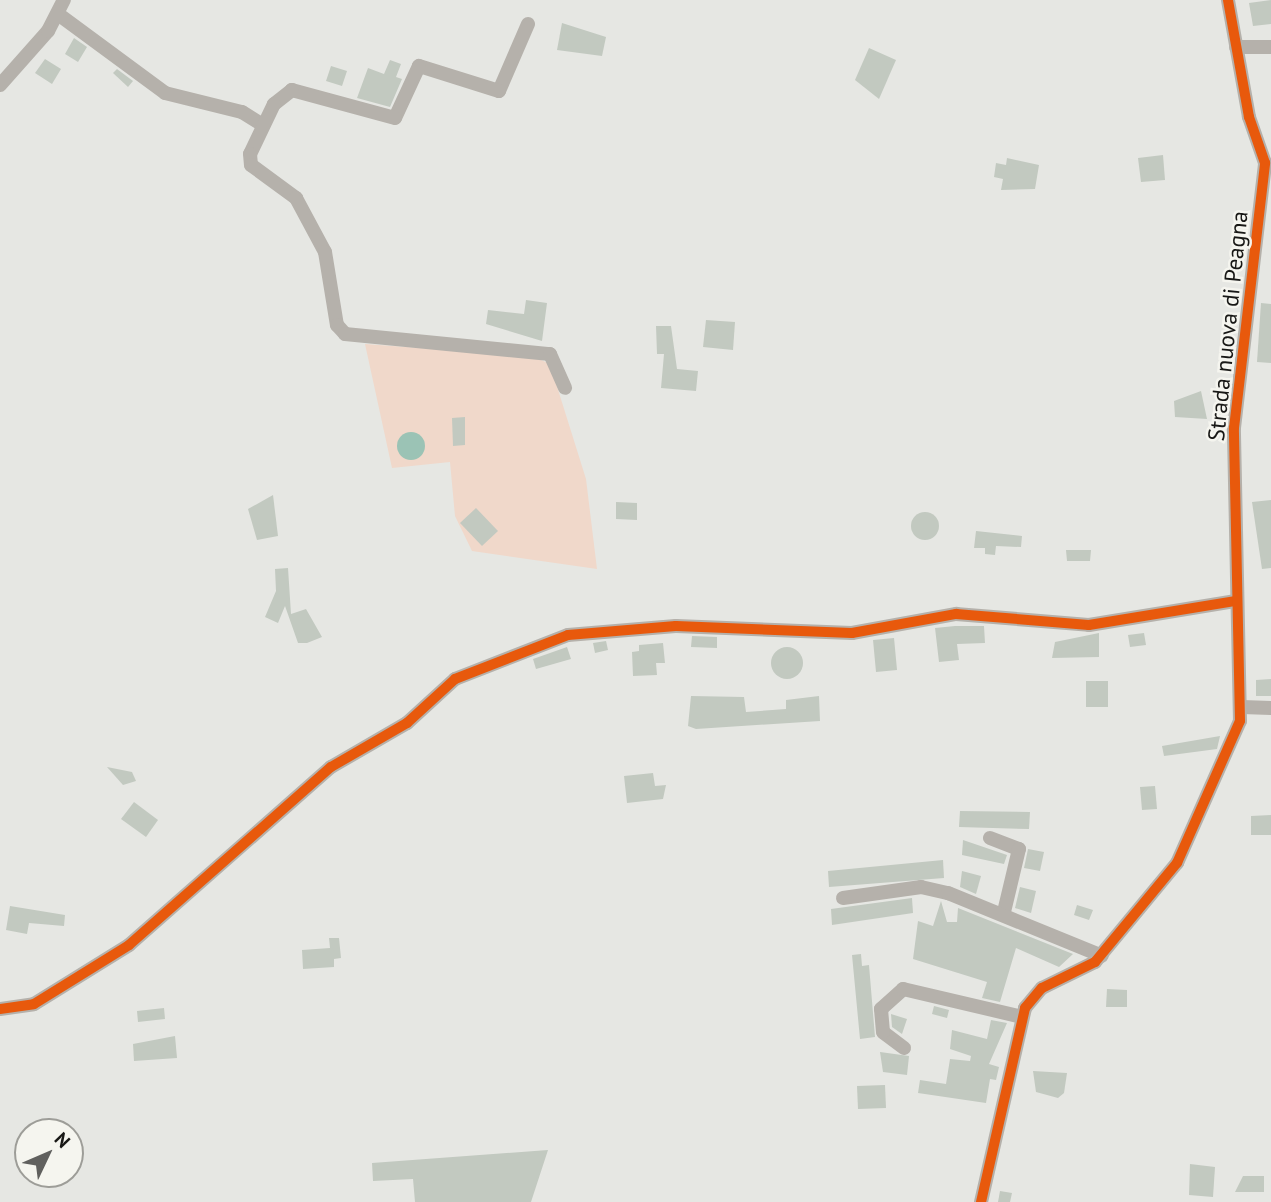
<!DOCTYPE html>
<html>
<head>
<meta charset="utf-8">
<style>
	body { margin:0 }
	#map { position:relative; width:1271px; height:1202px; overflow:hidden; background:#e6e7e3; font-family:"PT Sans",sans-serif }
	div>[style] { position:absolute }
	.green>* { inset:0; background:#f0d8ca }
	.water>* { inset:0; background:#9bc3b5 }
	.round { border-radius:50% }
	.building>* { inset:0; background:#c2c9c0 }
	.minor>* { height:14px; margin:-7px; padding:0 7px; transform-origin:7px; border-radius:7px; background:#b5b1ab }
	.cycleway>* { height:10px; margin:-5px; padding:0 5px; transform-origin:5px; border-radius:5px; background:#e8590c }
	span { translate:-50% -50%; white-space:nowrap; text-align:center; line-height:1.15; -webkit-text-stroke:5px #f5f5ef; paint-order:stroke }
	.street-label { font-size:23px; color:#181816 }
	.north { position:absolute; left:14px; top:1118px; width:70px; height:70px; box-sizing:border-box; background:#f5f5ef; border:2px solid #9d9d98; border-radius:50%; rotate:46deg; font-size:19px; font-weight:700; line-height:28px; text-align:center; color:#181816 }
	.north::after { content:''; display:block; margin:auto; width:24px; height:32px; background:#60605e; clip-path:polygon(50% 0,100% 100%,50% 72%,0 100%) }
</style>
</head>
<body>
<div id="map">
	<div class="green">
		<i style="clip-path:polygon(365px 344px,532px 356px,550px 364px,586px 479px,597px 569px,472px 551px,455px 516px,450px 462px,392px 468px)"></i>
	</div>
	<div class="water">
		<i class="round" style="left:397px;top:432px;width:28px;height:28px"></i>
	</div>
	<div class="building">
		<i style="clip-path:polygon(1271px 0,1271px 24px,1253px 26px,1249px 3px)"></i>
		<i style="clip-path:polygon(562px 23px,606px 37px,602px 56px,557px 50px)"></i>
		<i style="clip-path:polygon(74px 38px,87px 47px,78px 62px,65px 54px)"></i>
		<i style="clip-path:polygon(869px 48px,896px 60px,879px 99px,855px 80px)"></i>
		<i style="clip-path:polygon(45px 59px,61px 69px,52px 84px,35px 73px)"></i>
		<i style="clip-path:polygon(390px 60px,401px 64px,396px 77px,402px 79px,390px 107px,357px 98px,368px 68px,384px 74px)"></i>
		<i style="clip-path:polygon(331px 66px,347px 71px,342px 86px,326px 81px)"></i>
		<i style="clip-path:polygon(117px 69px,133px 81px,128px 87px,113px 73px)"></i>
		<i style="clip-path:polygon(1163px 155px,1165px 180px,1141px 182px,1138px 158px)"></i>
		<i style="clip-path:polygon(1007px 158px,1039px 165px,1035px 189px,1001px 190px,1003px 179px,994px 177px,996px 163px,1006px 165px)"></i>
		<i style="clip-path:polygon(526px 300px,547px 303px,542px 341px,486px 324px,488px 310px,524px 314px)"></i>
		<i style="clip-path:polygon(1261px 303px,1271px 304px,1271px 363px,1257px 362px)"></i>
		<i style="clip-path:polygon(706px 320px,735px 322px,733px 350px,703px 347px)"></i>
		<i style="clip-path:polygon(656px 326px,671px 326px,677px 369px,698px 371px,696px 391px,661px 388px,664px 354px,657px 354px)"></i>
		<i style="clip-path:polygon(1201px 391px,1207px 419px,1175px 417px,1174px 401px)"></i>
		<i style="clip-path:polygon(465px 417px,465px 445px,453px 446px,452px 418px)"></i>
		<i style="clip-path:polygon(273px 495px,278px 536px,257px 540px,248px 509px)"></i>
		<i style="clip-path:polygon(1271px 500px,1271px 568px,1262px 569px,1252px 502px)"></i>
		<i style="clip-path:polygon(616px 502px,637px 503px,637px 520px,616px 519px)"></i>
		<i style="clip-path:polygon(476px 508px,498px 531px,482px 546px,460px 523px)"></i>
		<i class="round" style="left:911px;top:512px;width:28px;height:28px"></i>
		<i style="clip-path:polygon(976px 531px,1022px 536px,1021px 547px,996px 546px,995px 555px,985px 554px,985px 548px,974px 548px)"></i>
		<i style="clip-path:polygon(1066px 550px,1091px 550px,1090px 561px,1067px 561px)"></i>
		<i style="clip-path:polygon(288px 568px,291px 614px,306px 609px,322px 637px,307px 643px,298px 643px,285px 606px,278px 623px,265px 617px,276px 591px,275px 569px)"></i>
		<i style="clip-path:polygon(955px 626px,984px 626px,985px 643px,957px 644px,959px 660px,939px 662px,935px 628px)"></i>
		<i style="clip-path:polygon(1099px 633px,1099px 657px,1052px 658px,1055px 642px)"></i>
		<i style="clip-path:polygon(1144px 633px,1146px 645px,1130px 647px,1128px 635px)"></i>
		<i style="clip-path:polygon(692px 636px,717px 637px,717px 648px,691px 647px)"></i>
		<i style="clip-path:polygon(894px 638px,897px 670px,876px 672px,873px 640px)"></i>
		<i style="clip-path:polygon(606px 641px,608px 650px,595px 653px,593px 643px)"></i>
		<i style="clip-path:polygon(663px 643px,665px 663px,656px 663px,657px 675px,633px 676px,632px 652px,639px 651px,639px 645px)"></i>
		<i style="clip-path:polygon(567px 647px,571px 659px,536px 669px,533px 659px)"></i>
		<i class="round" style="left:771px;top:647px;width:32px;height:32px"></i>
		<i style="clip-path:polygon(1271px 679px,1271px 696px,1256px 696px,1256px 680px)"></i>
		<i style="clip-path:polygon(1086px 681px,1108px 681px,1108px 707px,1086px 707px)"></i>
		<i style="clip-path:polygon(691px 696px,744px 697px,746px 712px,786px 709px,786px 700px,819px 696px,820px 721px,696px 729px,688px 726px)"></i>
		<i style="clip-path:polygon(1220px 736px,1217px 749px,1164px 756px,1162px 746px)"></i>
		<i style="clip-path:polygon(107px 767px,132px 772px,136px 781px,123px 785px)"></i>
		<i style="clip-path:polygon(653px 773px,655px 786px,666px 785px,663px 799px,627px 803px,624px 776px)"></i>
		<i style="clip-path:polygon(1155px 786px,1157px 809px,1142px 810px,1140px 787px)"></i>
		<i style="clip-path:polygon(134px 802px,158px 820px,146px 837px,121px 819px)"></i>
		<i style="clip-path:polygon(960px 811px,1030px 812px,1029px 829px,959px 827px)"></i>
		<i style="clip-path:polygon(1271px 815px,1271px 835px,1251px 835px,1251px 816px)"></i>
		<i style="clip-path:polygon(963px 840px,1007px 855px,1004px 864px,962px 855px)"></i>
		<i style="clip-path:polygon(1028px 849px,1044px 852px,1040px 871px,1024px 868px)"></i>
		<i style="clip-path:polygon(943px 860px,944px 878px,829px 887px,828px 871px)"></i>
		<i style="clip-path:polygon(962px 871px,981px 876px,976px 894px,960px 887px)"></i>
		<i style="clip-path:polygon(1020px 887px,1036px 891px,1031px 913px,1015px 908px)"></i>
		<i style="clip-path:polygon(912px 898px,913px 913px,832px 925px,831px 909px)"></i>
		<i style="clip-path:polygon(941px 901px,947px 922px,957px 922px,958px 908px,1073px 954px,1059px 967px,1016px 948px,1000px 1002px,982px 998px,987px 982px,913px 959px,918px 921px,933px 926px)"></i>
		<i style="clip-path:polygon(1077px 905px,1093px 910px,1089px 920px,1074px 915px)"></i>
		<i style="clip-path:polygon(10px 906px,65px 915px,64px 926px,29px 923px,27px 934px,6px 930px)"></i>
		<i style="clip-path:polygon(329px 938px,339px 938px,341px 958px,334px 959px,334px 967px,303px 969px,302px 950px,330px 948px)"></i>
		<i style="clip-path:polygon(861px 954px,862px 966px,869px 965px,875px 1037px,860px 1039px,852px 955px)"></i>
		<i style="clip-path:polygon(1107px 989px,1127px 990px,1127px 1007px,1106px 1007px)"></i>
		<i style="clip-path:polygon(934px 1006px,949px 1010px,947px 1018px,932px 1014px)"></i>
		<i style="clip-path:polygon(164px 1008px,165px 1019px,138px 1022px,137px 1011px)"></i>
		<i style="clip-path:polygon(891px 1014px,907px 1019px,902px 1034px,892px 1027px)"></i>
		<i style="clip-path:polygon(991px 1020px,1007px 1023px,989px 1064px,999px 1067px,996px 1080px,990px 1079px,986px 1103px,918px 1093px,920px 1080px,946px 1084px,950px 1059px,970px 1061px,971px 1056px,950px 1049px,952px 1030px,987px 1039px)"></i>
		<i style="clip-path:polygon(175px 1036px,177px 1058px,134px 1061px,133px 1044px)"></i>
		<i style="clip-path:polygon(880px 1052px,909px 1056px,907px 1075px,883px 1072px)"></i>
		<i style="clip-path:polygon(1033px 1071px,1067px 1073px,1064px 1093px,1058px 1098px,1036px 1092px)"></i>
		<i style="clip-path:polygon(885px 1085px,886px 1108px,858px 1109px,857px 1086px)"></i>
		<i style="clip-path:polygon(548px 1150px,531px 1202px,415px 1202px,413px 1179px,373px 1181px,372px 1163px)"></i>
		<i style="clip-path:polygon(1190px 1164px,1215px 1167px,1213px 1197px,1189px 1195px)"></i>
		<i style="clip-path:polygon(1243px 1176px,1264px 1176px,1264px 1192px,1235px 1192px)"></i>
		<i style="clip-path:polygon(1000px 1191px,1012px 1193px,1010px 1202px,998px 1202px)"></i>
	</div>
	<div class="minor">
		<i style="left:58px;top:14px;width:133px;rotate:36.4deg"></i>
		<i style="left:165px;top:93px;width:79px;rotate:13.9deg"></i>
		<i style="left:242px;top:112px;width:22px;rotate:32deg"></i>
		<i style="left:528px;top:24px;width:73px;rotate:113.4deg"></i>
		<i style="left:499px;top:91px;width:84px;rotate:-162.6deg"></i>
		<i style="left:419px;top:66px;width:57px;rotate:114.8deg"></i>
		<i style="left:395px;top:118px;width:107px;rotate:-164.8deg"></i>
		<i style="left:292px;top:90px;width:23px;rotate:142deg"></i>
		<i style="left:274px;top:104px;width:55px;rotate:115.6deg"></i>
		<i style="left:250px;top:154px;width:11px;rotate:85deg"></i>
		<i style="left:251px;top:165px;width:56px;rotate:36.3deg"></i>
		<i style="left:296px;top:198px;width:61px;rotate:61.8deg"></i>
		<i style="left:325px;top:252px;width:74px;rotate:80.7deg"></i>
		<i style="left:337px;top:325px;width:12px;rotate:48deg"></i>
		<i style="left:345px;top:334px;width:206px;rotate:5.6deg"></i>
		<i style="left:550px;top:354px;width:37px;rotate:66deg"></i>
		<i style="left:1236px;top:47px;width:35px"></i>
		<i style="left:0;top:85px;width:72px;rotate:-48.4deg"></i>
		<i style="left:48px;top:31px;width:35px;rotate:-63deg"></i>
		<i style="left:1242px;top:707px;width:29px;rotate:2deg"></i>
		<i style="left:990px;top:838px;width:31px;rotate:21deg"></i>
		<i style="left:1019px;top:849px;width:65px;rotate:103.4deg"></i>
		<i style="left:843px;top:898px;width:79px;rotate:-8deg"></i>
		<i style="left:921px;top:887px;width:28px;rotate:13deg"></i>
		<i style="left:948px;top:893px;width:166px;rotate:22.2deg"></i>
		<i style="left:0;top:1009px;width:34px;rotate:-8deg"></i>
		<i style="left:34px;top:1004px;width:112px;rotate:-31.8deg"></i>
		<i style="left:129px;top:945px;width:269px;rotate:-41.4deg"></i>
		<i style="left:331px;top:767px;width:88px;rotate:-30.1deg"></i>
		<i style="left:407px;top:723px;width:65px;rotate:-42.5deg"></i>
		<i style="left:455px;top:679px;width:121px;rotate:-21.3deg"></i>
		<i style="left:568px;top:635px;width:108px;rotate:-4.8deg"></i>
		<i style="left:676px;top:626px;width:176px;rotate:2.3deg"></i>
		<i style="left:852px;top:633px;width:106px;rotate:-10.4deg"></i>
		<i style="left:956px;top:614px;width:133px;rotate:4.7deg"></i>
		<i style="left:1089px;top:625px;width:149px;rotate:-9.3deg"></i>
		<i style="left:904px;top:1048px;width:26px;rotate:-143deg"></i>
		<i style="left:883px;top:1032px;width:23px;rotate:-95deg"></i>
		<i style="left:881px;top:1009px;width:30px;rotate:-42deg"></i>
		<i style="left:903px;top:989px;width:122px;rotate:13.2deg"></i>
		<i style="left:981px;top:1202px;width:199px;rotate:-77.2deg"></i>
		<i style="left:1025px;top:1008px;width:26px;rotate:-50deg"></i>
		<i style="left:1042px;top:988px;width:59px;rotate:-26.1deg"></i>
		<i style="left:1095px;top:962px;width:129px;rotate:-50.4deg"></i>
		<i style="left:1177px;top:863px;width:155px;rotate:-66.1deg"></i>
		<i style="left:1240px;top:721px;width:293px;rotate:-91.2deg"></i>
		<i style="left:1234px;top:428px;width:267px;rotate:-83.3deg"></i>
		<i style="left:1265px;top:163px;width:49px;rotate:-109.2deg"></i>
		<i style="left:1249px;top:117px;width:119px;rotate:-100.2deg"></i>
	</div>
	<div class="cycleway">
		<i style="left:0;top:1009px;width:34px;rotate:-8deg"></i>
		<i style="left:34px;top:1004px;width:112px;rotate:-31.8deg"></i>
		<i style="left:129px;top:945px;width:269px;rotate:-41.4deg"></i>
		<i style="left:331px;top:767px;width:88px;rotate:-30.1deg"></i>
		<i style="left:407px;top:723px;width:65px;rotate:-42.5deg"></i>
		<i style="left:455px;top:679px;width:121px;rotate:-21.3deg"></i>
		<i style="left:568px;top:635px;width:108px;rotate:-4.8deg"></i>
		<i style="left:676px;top:626px;width:176px;rotate:2.3deg"></i>
		<i style="left:852px;top:633px;width:106px;rotate:-10.4deg"></i>
		<i style="left:956px;top:614px;width:133px;rotate:4.7deg"></i>
		<i style="left:1089px;top:625px;width:149px;rotate:-9.3deg"></i>
		<i style="left:981px;top:1202px;width:199px;rotate:-77.2deg"></i>
		<i style="left:1025px;top:1008px;width:26px;rotate:-50deg"></i>
		<i style="left:1042px;top:988px;width:59px;rotate:-26.1deg"></i>
		<i style="left:1095px;top:962px;width:129px;rotate:-50.4deg"></i>
		<i style="left:1177px;top:863px;width:155px;rotate:-66.1deg"></i>
		<i style="left:1240px;top:721px;width:293px;rotate:-91.2deg"></i>
		<i style="left:1234px;top:428px;width:267px;rotate:-83.3deg"></i>
		<i style="left:1265px;top:163px;width:49px;rotate:-109.2deg"></i>
		<i style="left:1249px;top:117px;width:119px;rotate:-100.2deg"></i>
	</div>
	<div class="street-label">
		<span style="left:1228px;top:326px;rotate:-84deg">Strada nuova di Peagna</span>
	</div>
	<div class="north">N</div>
</div>
</body>
</html>
